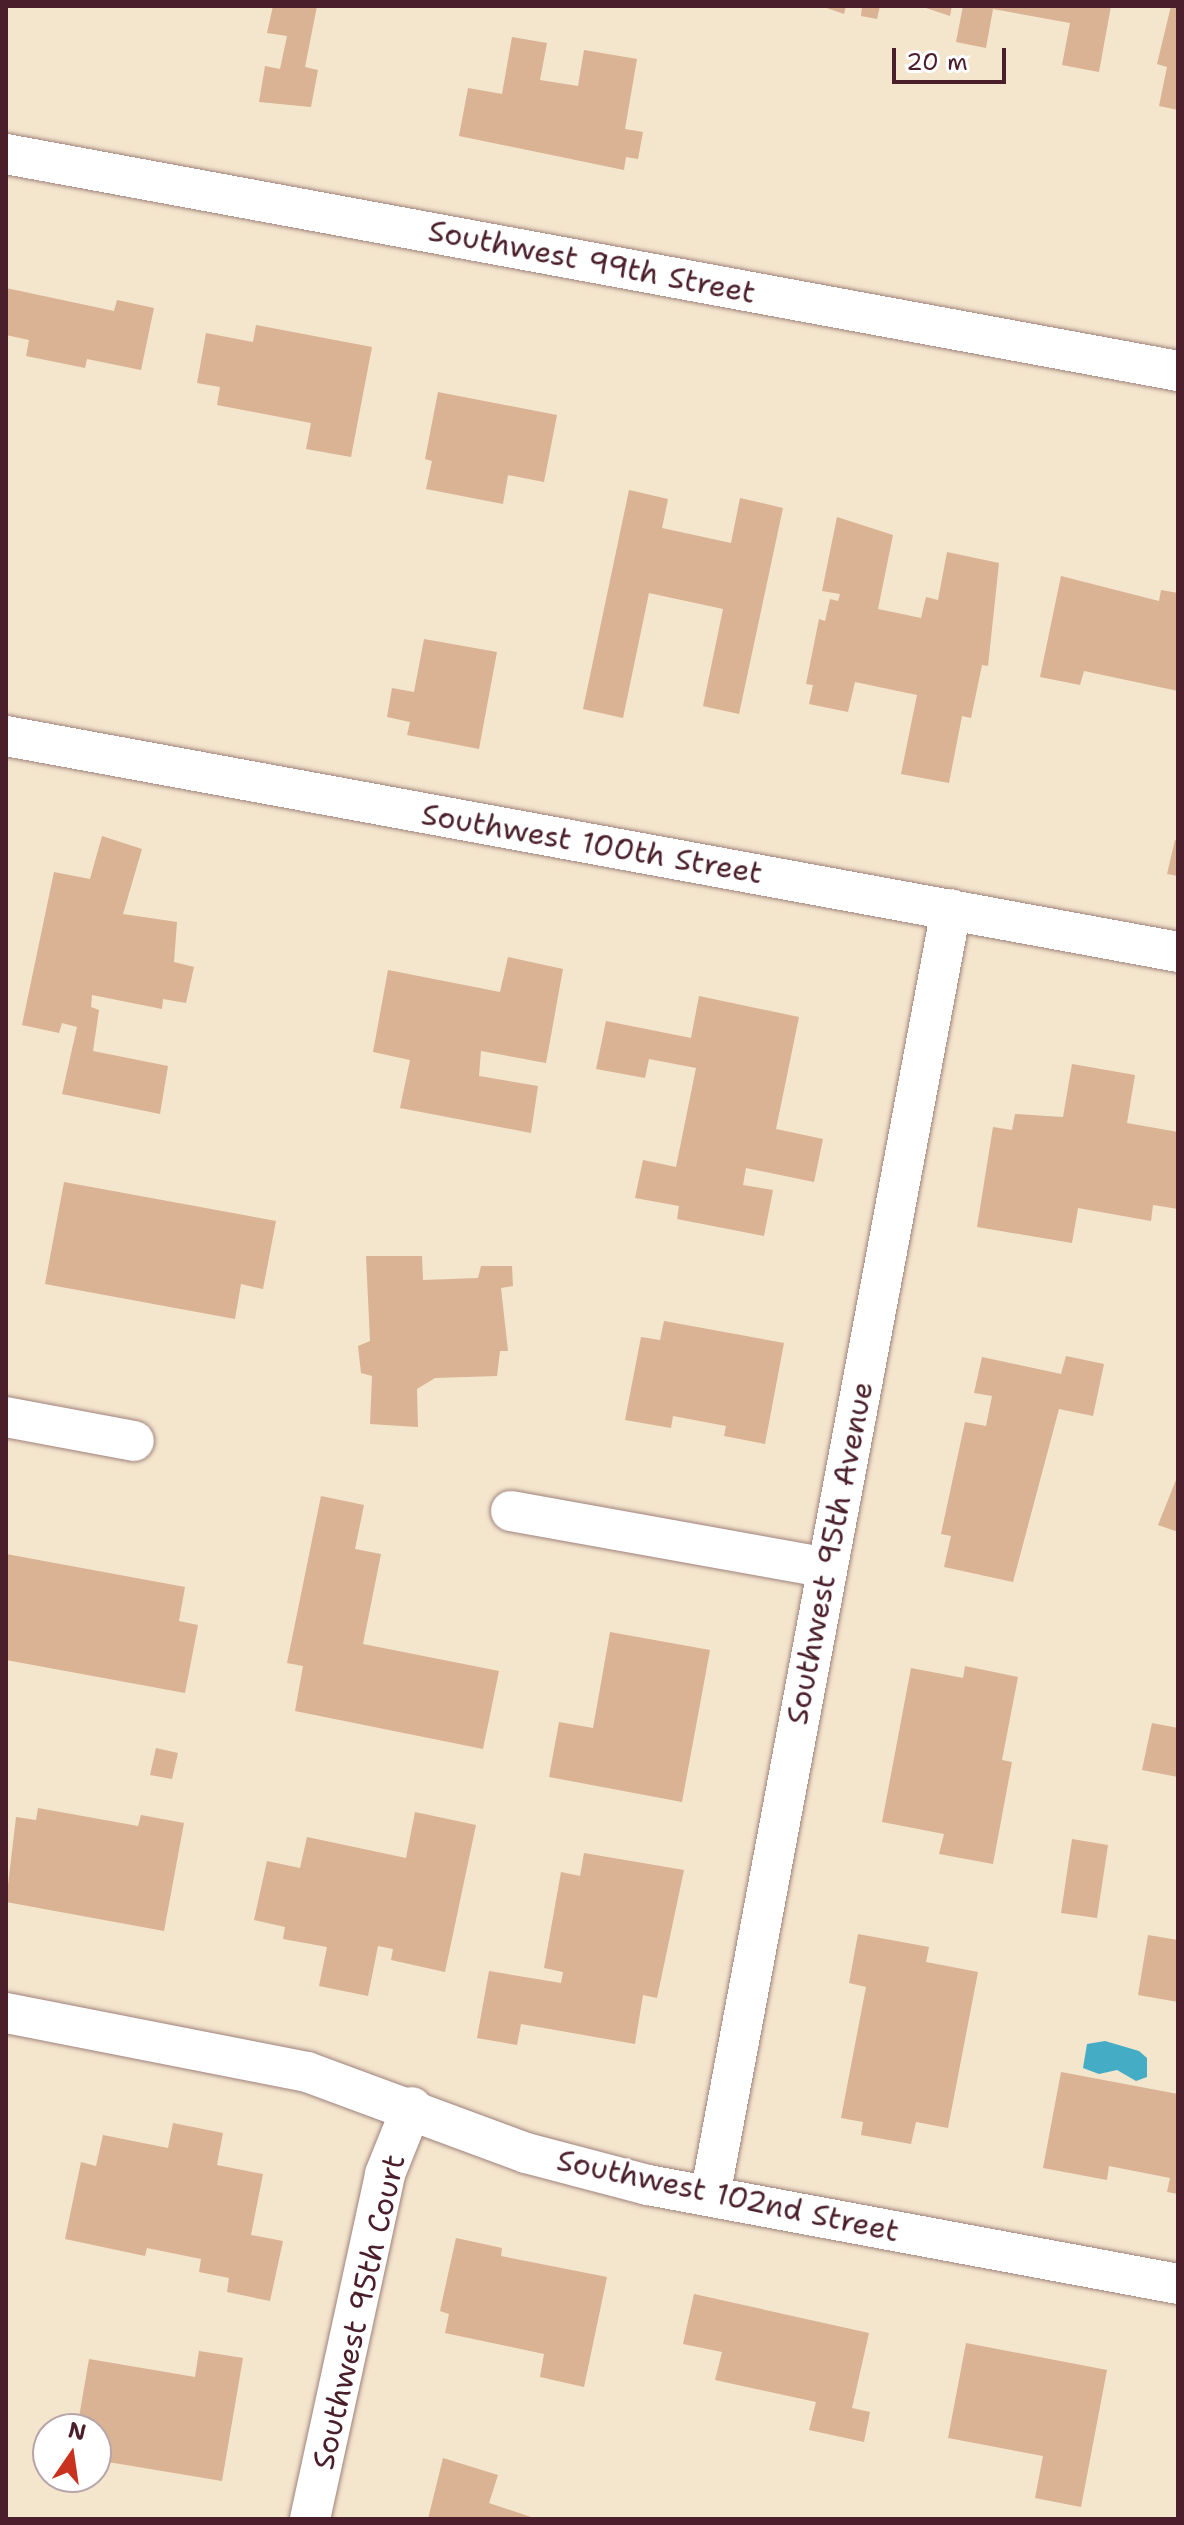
<!DOCTYPE html>
<html>
<head>
<meta charset="utf-8">
<style>
	body { margin:0 }
	#map { position:relative; width:1184px; height:2525px; overflow:hidden; background:#f4e5cd; font-family:"Shantell Sans",sans-serif }
	div>[style] { position:absolute }
	.water>* { inset:0; background:#45acc5 }
	.building>* { inset:0; background:#d9b393 }
	.roads { filter:drop-shadow(0 0 2px #9f827c) drop-shadow(0 0 2px #9f827c) }
	.minor>* { height:40px; margin:-20px; padding:0 20px; transform-origin:20px; border-radius:20px; background:#fff }
	span { translate:-50% -50%; white-space:nowrap; text-align:center; line-height:1.15; -webkit-text-stroke:6px #fff; paint-order:stroke }
	.street-label { font-size:30px; color:#4a1f2b }
	.frame { position:absolute; inset:0; border:8px solid #4a1f2b; pointer-events:none }
	.north { position:absolute; left:32px; top:2413px; width:80px; height:80px; box-sizing:border-box; background:#fff; border:2px solid #b7a5aa; border-radius:50%; rotate:13deg; font-size:22px; font-weight:700; line-height:32px; text-align:center; color:#4a1f2b }
	.north::after { content:''; display:block; margin:auto; width:28px; height:36px; background:#c8321e; clip-path:polygon(50% 0,100% 100%,50% 72%,0 100%) }
	.scale { position:absolute; left:892px; top:48px; width:114px; height:36px; box-sizing:border-box; border:4px solid #4a1f2b; border-top:0; padding-left:10px; font-size:24px; line-height:28px; white-space:nowrap; color:#4a1f2b; -webkit-text-stroke:6px #fff; paint-order:stroke }
</style>
</head>
<body>
<div id="map">
	<div class="water">
		<i style="clip-path:polygon(1105px 2041px,1139px 2051px,1147px 2058px,1147px 2077px,1136px 2081px,1117px 2070px,1099px 2074px,1083px 2068px,1087px 2044px)"></i>
	</div>
	<div class="building">
		<i style="clip-path:polygon(273px 6px,317px 6px,305px 67px,318px 70px,311px 107px,259px 102px,265px 66px,280px 69px,287px 36px,267px 33px)"></i>
		<i style="clip-path:polygon(821px 6px,846px 6px,844px 14px)"></i>
		<i style="clip-path:polygon(862px 6px,880px 6px,877px 19px,861px 16px)"></i>
		<i style="clip-path:polygon(920px 6px,952px 6px,950px 16px)"></i>
		<i style="clip-path:polygon(963px 6px,1111px 6px,1099px 72px,1062px 65px,1070px 23px,993px 9px,986px 48px,956px 42px)"></i>
		<i style="clip-path:polygon(1171px 6px,1178px 6px,1178px 110px,1159px 106px,1167px 67px,1157px 64px)"></i>
		<i style="clip-path:polygon(512px 37px,547px 43px,540px 80px,578px 86px,584px 50px,637px 59px,625px 129px,643px 132px,638px 159px,626px 157px,624px 170px,459px 136px,468px 88px,502px 94px)"></i>
		<i style="clip-path:polygon(6px 288px,114px 311px,117px 300px,154px 308px,141px 370px,87px 359px,85px 368px,26px 356px,29px 340px,6px 335px)"></i>
		<i style="clip-path:polygon(256px 325px,372px 347px,351px 457px,306px 449px,311px 423px,217px 405px,220px 387px,197px 383px,206px 333px,253px 342px)"></i>
		<i style="clip-path:polygon(438px 392px,557px 415px,544px 482px,508px 475px,503px 504px,426px 489px,432px 461px,425px 459px)"></i>
		<i style="clip-path:polygon(629px 490px,668px 499px,662px 528px,731px 543px,740px 498px,783px 508px,739px 714px,703px 706px,723px 609px,649px 593px,623px 718px,583px 709px)"></i>
		<i style="clip-path:polygon(837px 517px,893px 535px,878px 609px,921px 618px,926px 597px,938px 600px,947px 552px,999px 563px,988px 666px,982px 665px,971px 718px,962px 716px,949px 783px,901px 774px,917px 695px,855px 682px,848px 712px,809px 704px,813px 685px,806px 684px,819px 619px,825px 621px,830px 599px,838px 601px,840px 594px,822px 591px)"></i>
		<i style="clip-path:polygon(1061px 576px,1159px 601px,1161px 590px,1178px 593px,1178px 691px,1084px 671px,1080px 685px,1040px 677px)"></i>
		<i style="clip-path:polygon(424px 639px,497px 652px,479px 749px,407px 735px,410px 722px,387px 717px,392px 688px,414px 692px)"></i>
		<i style="clip-path:polygon(102px 836px,142px 849px,123px 914px,177px 922px,174px 962px,194px 967px,186px 1003px,163px 999px,162px 1009px,92px 995px,91px 1007px,99px 1010px,93px 1051px,168px 1066px,160px 1114px,62px 1094px,77px 1027px,62px 1023px,59px 1033px,22px 1025px,54px 872px,90px 879px)"></i>
		<i style="clip-path:polygon(1175px 840px,1178px 841px,1178px 876px,1167px 874px)"></i>
		<i style="clip-path:polygon(508px 957px,563px 969px,546px 1063px,481px 1051px,479px 1076px,538px 1086px,531px 1133px,400px 1108px,410px 1060px,373px 1052px,388px 970px,500px 992px)"></i>
		<i style="clip-path:polygon(699px 996px,799px 1017px,776px 1129px,823px 1139px,814px 1182px,746px 1168px,743px 1185px,773px 1190px,764px 1236px,677px 1219px,679px 1206px,635px 1198px,643px 1160px,676px 1167px,696px 1068px,649px 1059px,645px 1078px,596px 1069px,606px 1021px,691px 1038px)"></i>
		<i style="clip-path:polygon(1072px 1064px,1135px 1075px,1127px 1123px,1178px 1132px,1178px 1209px,1153px 1205px,1151px 1221px,1078px 1208px,1072px 1243px,977px 1227px,993px 1127px,1012px 1130px,1015px 1114px,1063px 1117px)"></i>
		<i style="clip-path:polygon(64px 1182px,276px 1221px,263px 1289px,241px 1284px,235px 1319px,45px 1284px)"></i>
		<i style="clip-path:polygon(366px 1256px,422px 1256px,423px 1280px,478px 1278px,481px 1266px,512px 1266px,513px 1286px,501px 1288px,508px 1351px,500px 1351px,497px 1376px,435px 1378px,417px 1389px,418px 1427px,370px 1424px,372px 1376px,361px 1373px,358px 1346px,370px 1341px)"></i>
		<i style="clip-path:polygon(664px 1321px,784px 1343px,765px 1444px,724px 1436px,726px 1426px,673px 1416px,671px 1428px,625px 1420px,641px 1337px,660px 1340px)"></i>
		<i style="clip-path:polygon(1066px 1356px,1104px 1364px,1093px 1416px,1059px 1409px,1013px 1582px,944px 1567px,951px 1536px,941px 1534px,965px 1422px,986px 1426px,992px 1396px,974px 1393px,982px 1357px,1061px 1374px)"></i>
		<i style="clip-path:polygon(1178px 1475px,1178px 1532px,1158px 1525px)"></i>
		<i style="clip-path:polygon(321px 1496px,364px 1505px,355px 1549px,381px 1554px,363px 1644px,499px 1671px,483px 1749px,295px 1711px,303px 1666px,287px 1663px)"></i>
		<i style="clip-path:polygon(6px 1554px,185px 1587px,179px 1621px,198px 1625px,185px 1693px,6px 1660px)"></i>
		<i style="clip-path:polygon(610px 1632px,710px 1650px,682px 1802px,549px 1777px,559px 1722px,593px 1728px)"></i>
		<i style="clip-path:polygon(965px 1666px,1018px 1677px,1002px 1760px,1012px 1762px,993px 1864px,939px 1854px,944px 1834px,882px 1822px,911px 1668px,963px 1678px)"></i>
		<i style="clip-path:polygon(1152px 1723px,1178px 1728px,1178px 1777px,1142px 1770px)"></i>
		<i style="clip-path:polygon(156px 1748px,178px 1753px,172px 1779px,150px 1775px)"></i>
		<i style="clip-path:polygon(38px 1808px,138px 1826px,141px 1815px,184px 1823px,164px 1931px,6px 1902px,16px 1817px,36px 1820px)"></i>
		<i style="clip-path:polygon(415px 1812px,476px 1825px,445px 1972px,391px 1960px,393px 1949px,378px 1946px,368px 1996px,319px 1986px,327px 1947px,283px 1939px,285px 1927px,254px 1920px,267px 1861px,300px 1868px,307px 1837px,406px 1858px)"></i>
		<i style="clip-path:polygon(1072px 1839px,1108px 1845px,1097px 1918px,1061px 1913px)"></i>
		<i style="clip-path:polygon(584px 1853px,684px 1870px,657px 1998px,643px 1995px,635px 2044px,521px 2024px,517px 2045px,477px 2038px,489px 1971px,561px 1983px,563px 1972px,544px 1968px,561px 1872px,580px 1876px)"></i>
		<i style="clip-path:polygon(858px 1934px,929px 1947px,926px 1962px,978px 1972px,948px 2128px,916px 2122px,911px 2144px,861px 2135px,863px 2122px,841px 2118px,866px 1987px,849px 1983px)"></i>
		<i style="clip-path:polygon(1148px 1935px,1178px 1940px,1178px 2002px,1138px 1995px)"></i>
		<i style="clip-path:polygon(1061px 2072px,1178px 2094px,1178px 2194px,1167px 2192px,1170px 2178px,1109px 2166px,1107px 2180px,1043px 2168px)"></i>
		<i style="clip-path:polygon(173px 2123px,223px 2133px,217px 2165px,263px 2174px,251px 2235px,283px 2241px,270px 2301px,227px 2292px,229px 2278px,199px 2272px,201px 2259px,147px 2248px,145px 2256px,65px 2239px,81px 2162px,96px 2166px,103px 2135px,168px 2148px)"></i>
		<i style="clip-path:polygon(456px 2238px,502px 2248px,501px 2256px,607px 2277px,584px 2387px,540px 2377px,544px 2354px,445px 2333px,449px 2314px,440px 2311px)"></i>
		<i style="clip-path:polygon(694px 2294px,869px 2333px,852px 2408px,870px 2412px,864px 2442px,809px 2430px,816px 2402px,715px 2380px,722px 2352px,683px 2344px)"></i>
		<i style="clip-path:polygon(966px 2343px,1107px 2370px,1081px 2507px,1035px 2498px,1043px 2456px,948px 2438px)"></i>
		<i style="clip-path:polygon(199px 2351px,243px 2358px,222px 2481px,96px 2460px,96px 2429px,77px 2429px,89px 2359px,195px 2377px)"></i>
		<i style="clip-path:polygon(443px 2458px,498px 2475px,489px 2503px,537px 2519px,428px 2519px)"></i>
	</div>
	<div class="roads">
		<div class="minor">
			<i style="left:6px;top:154px;width:1192px;rotate:10.49deg"></i>
			<i style="left:6px;top:736px;width:1192px;rotate:10.44deg"></i>
			<i style="left:6px;top:1417px;width:130px;rotate:10.6deg"></i>
			<i style="left:511px;top:1511px;width:321px;rotate:10.2deg"></i>
			<i style="left:6px;top:2013px;width:307px;rotate:11.1deg"></i>
			<i style="left:307px;top:2072px;width:233px;rotate:20.3deg"></i>
			<i style="left:526px;top:2153px;width:126px;rotate:14.7deg"></i>
			<i style="left:648px;top:2185px;width:539px;rotate:10.58deg"></i>
			<i style="left:710px;top:2196px;width:1309px;rotate:-79.39deg"></i>
			<i style="left:310px;top:2519px;width:353px;rotate:-77.7deg"></i>
			<i style="left:385px;top:2174px;width:72px;rotate:-68.1deg"></i>
		</div>
	</div>
	<div class="street-label">
		<span style="left:592px;top:262px;rotate:11deg">Southwest 99th Street</span>
		<span style="left:592px;top:844px;rotate:10deg">Southwest 100th Street</span>
		<span style="left:830px;top:1553px;rotate:-79deg">Southwest 95th Avenue</span>
		<span style="left:728px;top:2196px;rotate:12deg">Southwest 102nd Street</span>
		<span style="left:359px;top:2312px;rotate:-77deg">Southwest 95th Court</span>
	</div>
	<div class="frame"></div>
	<div class="north">N</div>
	<div class="scale">20 m</div>
</div>
</body>
</html>
